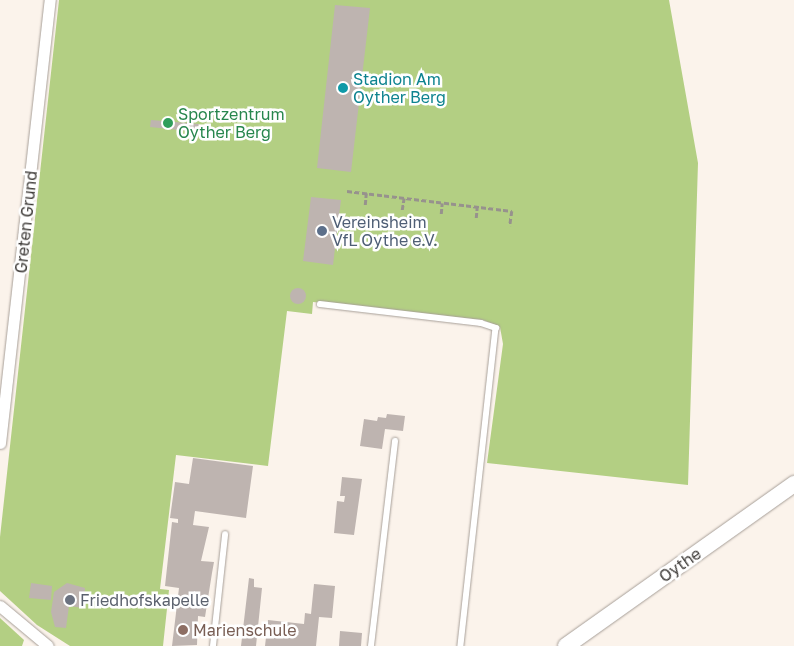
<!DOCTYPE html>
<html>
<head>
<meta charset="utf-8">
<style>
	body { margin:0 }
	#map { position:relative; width:794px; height:646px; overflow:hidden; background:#fbf3eb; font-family:"Golos Text",sans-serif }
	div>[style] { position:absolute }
	.green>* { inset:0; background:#b3cf83 }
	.building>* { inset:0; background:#beb4b0 }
	.round { border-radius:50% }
	.path>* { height:2.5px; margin-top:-1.25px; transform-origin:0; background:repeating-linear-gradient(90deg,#97928d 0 5px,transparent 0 7.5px) }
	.roads { filter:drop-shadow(0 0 1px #a79f98) drop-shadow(0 0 1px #a79f98) }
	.lane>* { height:5.5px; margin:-2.75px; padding:0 2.75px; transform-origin:2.75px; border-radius:2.75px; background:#fff }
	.street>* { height:11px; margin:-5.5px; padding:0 5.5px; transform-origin:5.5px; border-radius:5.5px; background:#fff }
	.secondary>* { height:16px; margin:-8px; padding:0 8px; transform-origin:8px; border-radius:8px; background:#fff }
	.dots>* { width:14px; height:14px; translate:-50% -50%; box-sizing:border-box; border:2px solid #fff; border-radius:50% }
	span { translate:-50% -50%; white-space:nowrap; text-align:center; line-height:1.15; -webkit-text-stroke:5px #fff; paint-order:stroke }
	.culture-label { font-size:16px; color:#0d838f }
	.left { translate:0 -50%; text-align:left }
	.leisure-label { font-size:16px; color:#27864d }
	.street-label { font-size:16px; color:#3c3936 }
	.service-label { font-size:16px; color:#4e5e75 }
	.worship-label { font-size:16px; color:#5b616d }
	.education-label { font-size:16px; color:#785e54 }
</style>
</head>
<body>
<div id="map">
	<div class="green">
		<i style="clip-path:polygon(59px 0,669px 0,698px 163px,688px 485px,487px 463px,503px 344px,500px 327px,483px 320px,313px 302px,312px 314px,287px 311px,268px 466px,176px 455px,160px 589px,169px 590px,163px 646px,70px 646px,37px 625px,0 591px,0 537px)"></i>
		<i style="clip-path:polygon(0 618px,24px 640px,22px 646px,0 646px)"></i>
	</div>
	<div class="building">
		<i style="clip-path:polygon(335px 5px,370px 8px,351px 172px,317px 168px)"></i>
		<i style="clip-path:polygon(151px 120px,199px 124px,198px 132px,150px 127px)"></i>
		<i style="clip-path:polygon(311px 197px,341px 200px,333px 265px,303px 261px)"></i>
		<i class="round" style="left:290px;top:288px;width:16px;height:16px"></i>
		<i style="clip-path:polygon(387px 414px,405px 416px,403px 431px,385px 429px,382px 449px,360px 446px,364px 419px,377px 421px,378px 417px,386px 418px)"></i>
		<i style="clip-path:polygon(193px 458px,253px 466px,246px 518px,195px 511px,193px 525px,209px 527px,201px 561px,214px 562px,212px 573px,205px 617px,198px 616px,197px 645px,172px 646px,179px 588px,165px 586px,172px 522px,178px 523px,178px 519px,170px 518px,175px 482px,189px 484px)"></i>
		<i style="clip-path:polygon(342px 477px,362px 479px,354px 535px,334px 533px,337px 501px,344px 502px,345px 496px,340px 496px)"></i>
		<i style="clip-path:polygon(249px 578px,254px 579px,254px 587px,262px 588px,256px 646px,241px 646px)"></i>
		<i style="clip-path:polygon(31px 583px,52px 586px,51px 600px,29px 598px)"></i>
		<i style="clip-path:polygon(67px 583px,85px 588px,83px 608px,69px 606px,66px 628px,55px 627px,51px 612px,54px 592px)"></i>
		<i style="clip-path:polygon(314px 584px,335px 586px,332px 618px,319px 617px,316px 646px,265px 646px,268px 620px,304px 624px,305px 613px,311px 614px)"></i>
		<i style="clip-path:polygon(340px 631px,362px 633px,361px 646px,339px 646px)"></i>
	</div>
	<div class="path">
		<i style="left:347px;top:191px;width:166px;rotate:6.9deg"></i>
		<i style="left:512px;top:211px;width:15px;rotate:98deg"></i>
		<i style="left:365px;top:205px;width:12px;rotate:-85deg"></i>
		<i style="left:402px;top:210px;width:12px;rotate:-81deg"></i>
		<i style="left:441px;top:214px;width:11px;rotate:-85deg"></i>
		<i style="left:476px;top:218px;width:11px;rotate:-85deg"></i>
	</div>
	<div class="roads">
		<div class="lane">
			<i style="left:320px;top:304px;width:162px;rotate:6.7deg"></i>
			<i style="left:481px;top:323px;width:16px;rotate:18deg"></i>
			<i style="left:496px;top:328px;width:320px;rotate:96.3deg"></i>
			<i style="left:213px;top:646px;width:112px;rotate:-83.8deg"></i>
			<i style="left:371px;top:646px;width:206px;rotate:-83.3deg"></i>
		</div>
		<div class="street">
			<i style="left:0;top:443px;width:446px;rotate:-83.6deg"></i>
			<i style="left:0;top:606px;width:62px;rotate:39.8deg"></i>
		</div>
		<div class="secondary">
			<i style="left:566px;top:646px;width:280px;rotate:-35.4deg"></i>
		</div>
	</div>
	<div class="dots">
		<i style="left:343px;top:88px;background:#0f9aa8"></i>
		<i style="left:168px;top:123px;background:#2e9e5b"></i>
		<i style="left:322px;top:231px;background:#5c6f8a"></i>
		<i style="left:70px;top:600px;background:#6b7280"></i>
		<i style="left:183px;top:630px;background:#8d6e63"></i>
	</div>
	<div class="culture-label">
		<span class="left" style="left:353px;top:88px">Stadion Am<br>Oyther Berg</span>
	</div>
	<div class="leisure-label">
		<span class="left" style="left:178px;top:123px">Sportzentrum<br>Oyther Berg</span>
	</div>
	<div class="street-label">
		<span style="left:26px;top:222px;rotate:-84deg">Greten Grund</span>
		<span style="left:680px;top:565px;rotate:-35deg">Oythe</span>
	</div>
	<div class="service-label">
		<span class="left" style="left:332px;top:231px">Vereinsheim<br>VfL Oythe e.V.</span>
	</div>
	<div class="worship-label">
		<span class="left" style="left:80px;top:600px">Friedhofskapelle</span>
	</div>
	<div class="education-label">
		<span class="left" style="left:193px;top:630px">Marienschule</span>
	</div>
</div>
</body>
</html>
